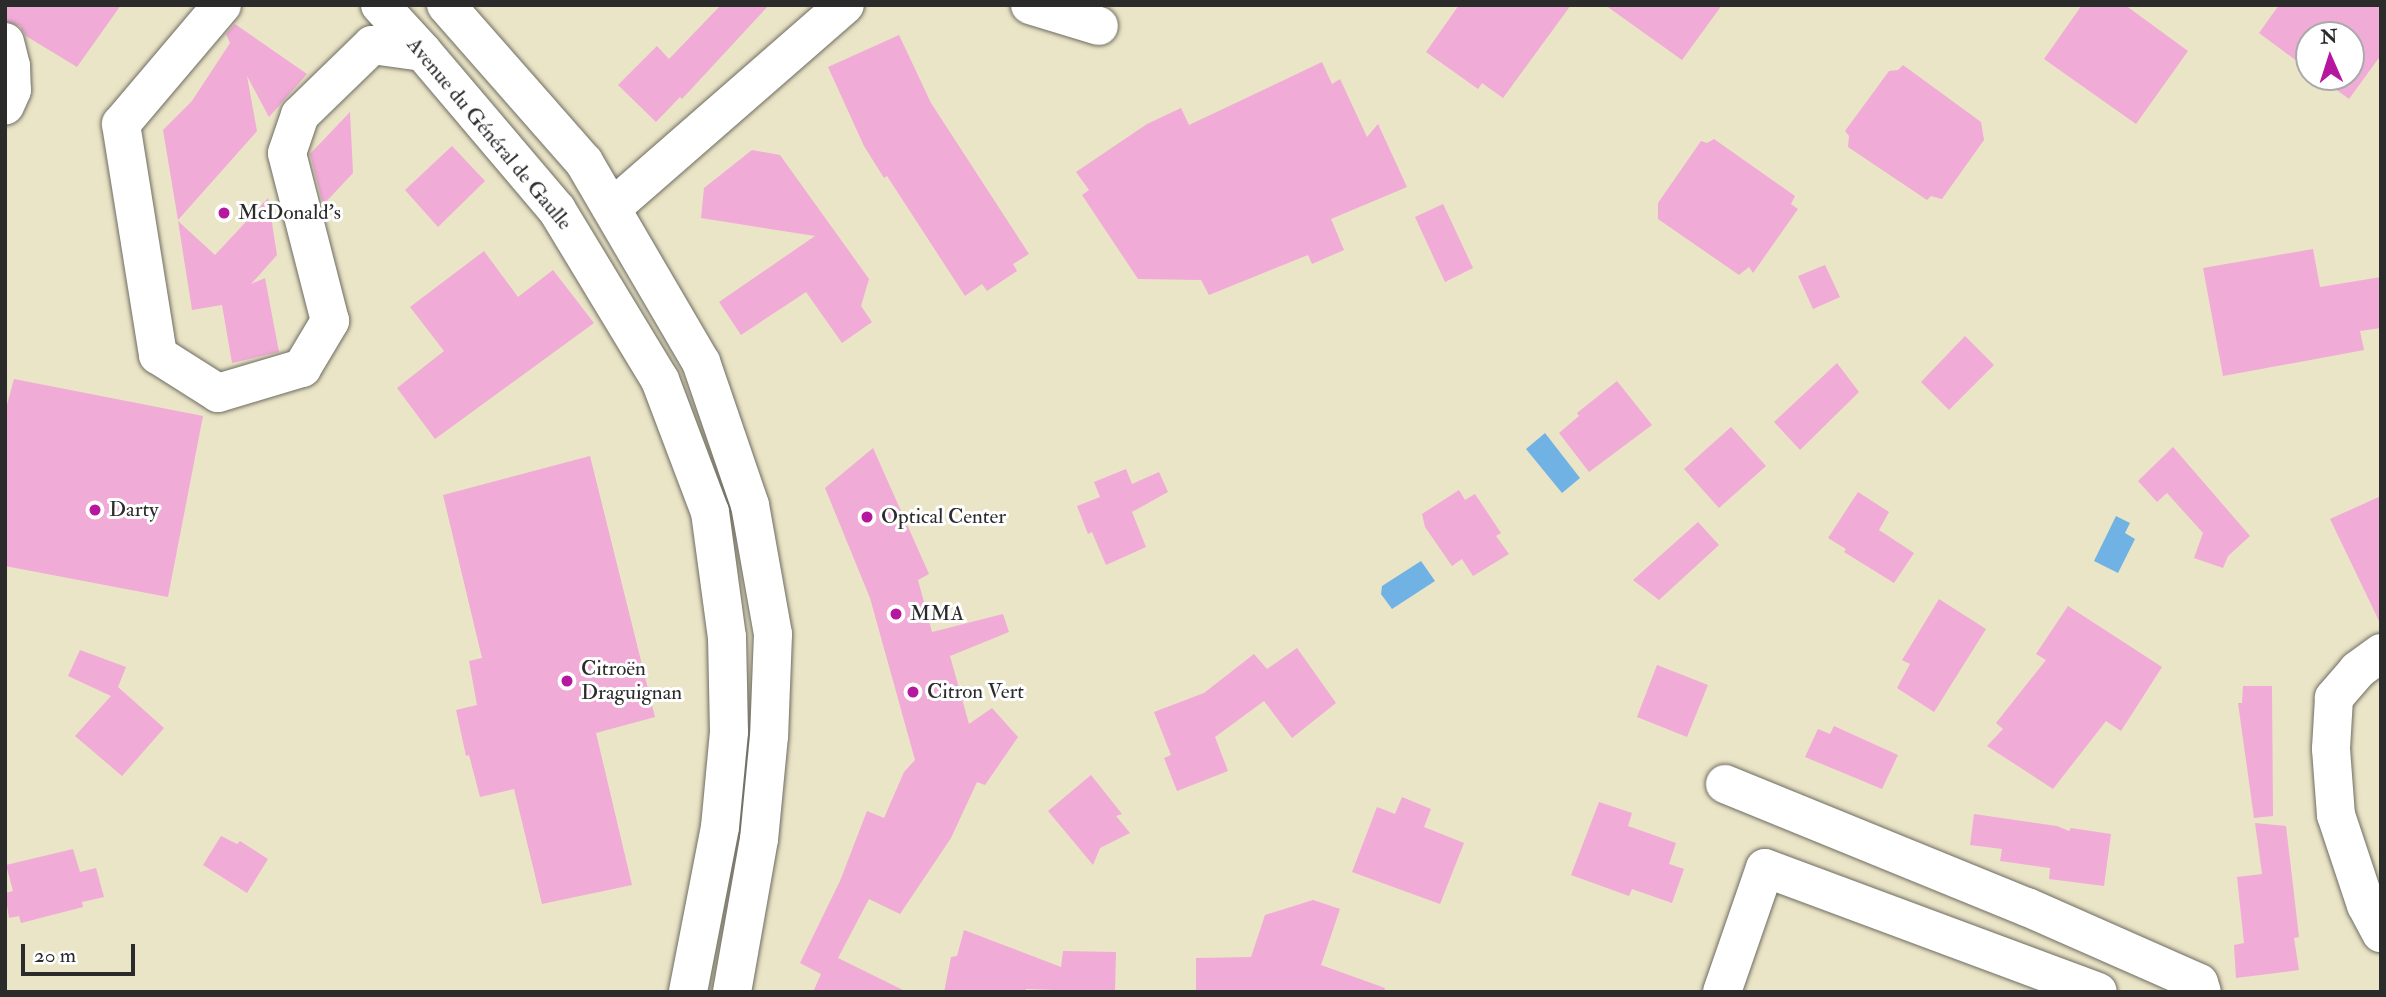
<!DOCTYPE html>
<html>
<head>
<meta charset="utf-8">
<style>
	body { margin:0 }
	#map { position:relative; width:2386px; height:997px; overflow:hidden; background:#ebe5c7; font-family:"IM FELL Double Pica",serif }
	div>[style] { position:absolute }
	.water>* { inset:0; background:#70b2e4 }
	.building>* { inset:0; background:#f0abd6 }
	.roads { filter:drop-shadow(0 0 2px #6e6c62) drop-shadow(0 0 2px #6e6c62) }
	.minor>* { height:38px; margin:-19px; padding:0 19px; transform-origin:19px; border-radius:19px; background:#fff }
	.major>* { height:38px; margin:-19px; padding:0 19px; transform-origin:19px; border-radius:19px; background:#fff }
	.dots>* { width:19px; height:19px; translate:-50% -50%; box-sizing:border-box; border:4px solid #fff; border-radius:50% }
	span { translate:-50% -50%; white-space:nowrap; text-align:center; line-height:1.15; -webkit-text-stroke:6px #fff; paint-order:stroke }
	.street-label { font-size:21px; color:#2b2b2b }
	.poi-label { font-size:21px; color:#2b2b2b }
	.left { translate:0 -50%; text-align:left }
	.frame { position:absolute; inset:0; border:7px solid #2b2b2b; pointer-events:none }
	.north { position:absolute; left:2295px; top:21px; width:70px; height:70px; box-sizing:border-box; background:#fff; border:2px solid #aaa; border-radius:50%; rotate:357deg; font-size:19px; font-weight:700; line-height:28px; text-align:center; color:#2b2b2b }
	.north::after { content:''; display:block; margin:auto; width:24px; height:32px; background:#b5179e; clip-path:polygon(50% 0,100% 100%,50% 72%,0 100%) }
	.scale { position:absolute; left:21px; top:944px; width:114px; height:32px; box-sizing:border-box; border:4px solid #2b2b2b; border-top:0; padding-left:9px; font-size:21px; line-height:24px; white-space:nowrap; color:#2b2b2b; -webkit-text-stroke:5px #fff; paint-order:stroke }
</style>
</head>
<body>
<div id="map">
	<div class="water">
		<i style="clip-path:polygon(1545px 433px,1580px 478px,1562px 493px,1526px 449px)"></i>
		<i style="clip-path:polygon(2116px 516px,2130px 523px,2125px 533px,2135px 539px,2118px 573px,2094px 561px)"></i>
		<i style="clip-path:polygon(1421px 561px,1435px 581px,1392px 609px,1381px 594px,1382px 586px)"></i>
	</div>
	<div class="building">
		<i style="clip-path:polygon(5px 5px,121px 5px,77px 67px,26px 36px,20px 26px,5px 21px)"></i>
		<i style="clip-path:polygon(721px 5px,769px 5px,682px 99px,680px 97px,656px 122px,618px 85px,657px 46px,669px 59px)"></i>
		<i style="clip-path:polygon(1459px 5px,1571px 5px,1503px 98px,1482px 83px,1478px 89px,1426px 52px)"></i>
		<i style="clip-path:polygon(1605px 5px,1722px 5px,1682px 60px)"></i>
		<i style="clip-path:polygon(2082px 5px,2125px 5px,2188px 51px,2136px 124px,2044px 59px)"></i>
		<i style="clip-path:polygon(2279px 5px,2381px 5px,2381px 55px,2349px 99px,2319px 77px,2351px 77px,2351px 35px,2309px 35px,2309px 70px,2259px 33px)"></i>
		<i style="clip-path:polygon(235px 24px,307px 74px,269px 117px,247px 76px,257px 131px,178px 220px,163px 130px,192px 101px,230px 43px,226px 34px)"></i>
		<i style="clip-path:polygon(899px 35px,931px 103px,1029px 254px,1013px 264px,1017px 271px,987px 291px,982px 284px,965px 296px,887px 176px,884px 178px,864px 146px,828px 67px)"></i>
		<i style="clip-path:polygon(1322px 62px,1332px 84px,1340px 79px,1367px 137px,1378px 124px,1407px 187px,1331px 219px,1344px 250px,1312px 264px,1308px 255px,1209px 295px,1201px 280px,1138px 279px,1082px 195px,1089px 190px,1076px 172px,1147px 124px,1181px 108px,1189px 125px)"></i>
		<i style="clip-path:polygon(1903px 65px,1981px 122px,1984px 140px,1942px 199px,1931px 196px,1927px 200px,1848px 147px,1849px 136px,1845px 131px,1889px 71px,1898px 70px)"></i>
		<i style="clip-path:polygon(350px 112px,353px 173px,323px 205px,310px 154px)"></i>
		<i style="clip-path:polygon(1714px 139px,1795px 196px,1791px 204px,1798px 209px,1753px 273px,1749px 267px,1739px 275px,1658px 219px,1658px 203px,1701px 141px,1707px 143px)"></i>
		<i style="clip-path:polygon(452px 146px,485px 181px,438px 227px,405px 190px)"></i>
		<i style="clip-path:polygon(752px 150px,780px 155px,869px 279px,861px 306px,872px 322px,842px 343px,806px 292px,741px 335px,719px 302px,815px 236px,701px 218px,704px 188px)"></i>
		<i style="clip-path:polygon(268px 198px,277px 255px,251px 284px,265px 278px,279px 352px,232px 363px,222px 305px,192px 310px,178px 221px,215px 255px)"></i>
		<i style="clip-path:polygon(1443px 204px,1473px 268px,1445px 282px,1415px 217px)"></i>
		<i style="clip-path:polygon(2313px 249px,2320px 287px,2381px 277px,2381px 328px,2360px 331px,2364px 350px,2223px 376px,2203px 268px)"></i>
		<i style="clip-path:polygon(484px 251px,518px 297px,553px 270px,594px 323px,435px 439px,397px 388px,444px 351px,410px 307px)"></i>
		<i style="clip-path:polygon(1825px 265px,1840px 297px,1813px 309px,1798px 276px)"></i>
		<i style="clip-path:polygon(1965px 336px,1994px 365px,1949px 410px,1921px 382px)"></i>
		<i style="clip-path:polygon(1837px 363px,1859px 392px,1800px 450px,1774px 422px)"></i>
		<i style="clip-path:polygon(14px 379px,203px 416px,168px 597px,5px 566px,5px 412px)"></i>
		<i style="clip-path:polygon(1617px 381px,1652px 425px,1589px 472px,1559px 433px,1579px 416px,1577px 413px)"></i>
		<i style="clip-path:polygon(1731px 427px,1766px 466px,1719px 508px,1684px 469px)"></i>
		<i style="clip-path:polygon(2173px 447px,2250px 536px,2228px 556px,2223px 568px,2194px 558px,2203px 533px,2167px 493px,2157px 502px,2138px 481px)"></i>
		<i style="clip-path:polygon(873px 448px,929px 574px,918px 580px,932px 632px,1003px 614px,1009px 632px,950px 656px,969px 724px,992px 708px,1018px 737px,985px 785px,977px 782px,951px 838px,900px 914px,869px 899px,838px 958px,907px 992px,813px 992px,821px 974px,800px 963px,840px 881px,867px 811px,884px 818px,904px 772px,915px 760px,870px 598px,825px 488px)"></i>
		<i style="clip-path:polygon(590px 456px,655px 717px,596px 733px,632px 885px,542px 904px,514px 789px,480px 797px,469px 755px,466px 756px,456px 710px,477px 705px,469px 661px,482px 658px,443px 495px)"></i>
		<i style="clip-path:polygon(1126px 469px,1132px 484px,1159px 472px,1168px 492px,1132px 512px,1146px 547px,1106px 565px,1092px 532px,1088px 534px,1077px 506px,1100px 497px,1094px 482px)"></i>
		<i style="clip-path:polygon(1459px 490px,1465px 500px,1475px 494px,1501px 533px,1496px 536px,1509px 554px,1473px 576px,1462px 559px,1452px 566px,1425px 527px,1422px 514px)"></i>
		<i style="clip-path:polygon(1858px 492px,1889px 512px,1879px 530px,1914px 553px,1894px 583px,1844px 552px,1846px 549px,1828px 538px)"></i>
		<i style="clip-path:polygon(2381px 496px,2381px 625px,2330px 519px)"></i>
		<i style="clip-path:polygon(1698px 522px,1719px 545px,1659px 600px,1633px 580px)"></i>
		<i style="clip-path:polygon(1939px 599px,1986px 629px,1934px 712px,1897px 688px,1910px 664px,1902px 660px)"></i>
		<i style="clip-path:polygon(2068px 606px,2162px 667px,2121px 731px,2106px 721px,2053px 789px,1987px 746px,2003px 729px,1996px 723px,2046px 660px,2036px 654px)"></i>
		<i style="clip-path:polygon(1297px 648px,1336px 703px,1292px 738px,1264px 701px,1215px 737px,1228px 771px,1177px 791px,1164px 758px,1171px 755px,1154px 712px,1204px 693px,1254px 654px,1267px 669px)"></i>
		<i style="clip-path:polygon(80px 650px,126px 667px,118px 687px,164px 728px,122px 776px,75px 736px,111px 696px,68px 676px)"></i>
		<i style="clip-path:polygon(1657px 665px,1708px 685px,1687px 737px,1637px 717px)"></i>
		<i style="clip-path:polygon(2243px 686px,2272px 686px,2273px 816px,2254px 818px,2238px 703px,2242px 703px)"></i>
		<i style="clip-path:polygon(1834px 726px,1898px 755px,1882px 789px,1805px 757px,1818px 729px,1830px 734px)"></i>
		<i style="clip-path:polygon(1091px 775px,1122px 814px,1116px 816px,1130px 833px,1100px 848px,1093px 865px,1048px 811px)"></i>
		<i style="clip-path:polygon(1402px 797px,1431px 809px,1424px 827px,1464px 843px,1440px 904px,1352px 872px,1377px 807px,1395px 814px)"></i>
		<i style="clip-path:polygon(1599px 802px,1632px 813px,1628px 826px,1676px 843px,1669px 864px,1684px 869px,1672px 903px,1632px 889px,1629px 896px,1571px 875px)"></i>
		<i style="clip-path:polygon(1974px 814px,2057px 826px,2069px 831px,2071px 828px,2111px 834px,2104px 886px,2049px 879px,2050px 868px,2000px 861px,2002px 849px,1970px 845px)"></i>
		<i style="clip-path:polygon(2255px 823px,2286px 826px,2299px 937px,2294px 938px,2299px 970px,2236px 978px,2234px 945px,2244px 943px,2237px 877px,2262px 874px)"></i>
		<i style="clip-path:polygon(221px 836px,237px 844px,240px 841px,268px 859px,247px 893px,203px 865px)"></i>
		<i style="clip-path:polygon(73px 849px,80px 872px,96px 868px,104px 897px,82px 902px,83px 907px,21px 923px,19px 916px,9px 918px,5px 893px,13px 891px,6px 865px)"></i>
		<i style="clip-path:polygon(1313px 900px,1340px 909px,1321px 965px,1385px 988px,1384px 992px,1196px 992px,1196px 958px,1251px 957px,1265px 915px)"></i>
		<i style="clip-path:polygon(964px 930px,1061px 967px,1063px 951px,1116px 952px,1115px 992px,1026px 989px,1025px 992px,944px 992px,951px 957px,957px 956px)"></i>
	</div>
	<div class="roads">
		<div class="minor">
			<i style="left:222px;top:5px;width:156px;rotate:130.3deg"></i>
			<i style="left:121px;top:124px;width:234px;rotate:80.9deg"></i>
			<i style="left:158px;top:355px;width:71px;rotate:32.3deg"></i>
			<i style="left:218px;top:393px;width:88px;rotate:-16.6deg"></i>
			<i style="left:302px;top:368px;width:55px;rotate:-59.2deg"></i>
			<i style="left:330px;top:321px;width:173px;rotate:-104.4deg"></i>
			<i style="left:287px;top:153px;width:40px;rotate:-71.1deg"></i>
			<i style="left:300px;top:115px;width:100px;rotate:-44.2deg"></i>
			<i style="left:372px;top:45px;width:51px;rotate:7.8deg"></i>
			<i style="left:1030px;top:5px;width:72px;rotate:16.9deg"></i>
			<i style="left:5px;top:42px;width:25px;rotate:76deg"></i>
			<i style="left:11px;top:66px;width:24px;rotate:88deg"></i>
			<i style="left:12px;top:90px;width:17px;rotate:114deg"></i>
			<i style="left:612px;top:208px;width:309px;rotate:-41.1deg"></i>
			<i style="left:2381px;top:653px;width:29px;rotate:144deg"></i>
			<i style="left:2358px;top:670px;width:37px;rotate:131deg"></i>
			<i style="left:2334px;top:698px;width:51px;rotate:93.4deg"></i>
			<i style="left:2331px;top:749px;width:66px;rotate:85.7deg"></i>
			<i style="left:2336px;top:815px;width:95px;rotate:71.6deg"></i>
			<i style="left:2366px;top:905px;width:32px;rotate:62deg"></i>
			<i style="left:1725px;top:784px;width:326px;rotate:22.2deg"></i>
			<i style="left:2027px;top:907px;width:188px;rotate:23.8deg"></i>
			<i style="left:2199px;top:983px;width:9px;rotate:72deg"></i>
			<i style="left:1722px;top:992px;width:131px;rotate:-70.9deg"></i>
			<i style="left:1765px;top:868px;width:355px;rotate:20.4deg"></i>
		</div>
		<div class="major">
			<i style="left:380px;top:5px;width:64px;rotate:47.5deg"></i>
			<i style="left:423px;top:52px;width:207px;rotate:49.7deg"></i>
			<i style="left:557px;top:210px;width:199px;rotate:58.8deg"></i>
			<i style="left:660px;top:380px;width:141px;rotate:69.3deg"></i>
			<i style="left:710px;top:512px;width:126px;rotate:82.3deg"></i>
			<i style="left:727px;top:637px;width:95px;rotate:88.8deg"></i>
			<i style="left:729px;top:732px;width:95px;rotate:95.4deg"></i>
			<i style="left:720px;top:827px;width:168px;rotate:101deg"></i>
			<i style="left:446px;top:5px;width:209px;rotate:48.7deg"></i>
			<i style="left:584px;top:162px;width:232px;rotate:59.7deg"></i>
			<i style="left:701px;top:362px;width:151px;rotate:71.1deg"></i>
			<i style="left:750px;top:505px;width:131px;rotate:79.9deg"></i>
			<i style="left:773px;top:634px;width:102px;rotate:92.2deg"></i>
			<i style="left:769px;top:736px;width:103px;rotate:95.5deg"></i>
			<i style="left:759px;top:839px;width:155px;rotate:100deg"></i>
		</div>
	</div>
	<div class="dots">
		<i style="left:224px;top:213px;background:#b5179e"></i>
		<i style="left:95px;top:510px;background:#b5179e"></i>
		<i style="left:867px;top:517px;background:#b5179e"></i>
		<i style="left:896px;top:614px;background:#b5179e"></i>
		<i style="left:567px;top:681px;background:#b5179e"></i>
		<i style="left:913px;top:692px;background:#b5179e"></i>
	</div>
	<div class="street-label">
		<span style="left:489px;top:134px;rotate:50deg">Avenue du Général de Gaulle</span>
	</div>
	<div class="poi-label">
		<span class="left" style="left:238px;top:213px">McDonald's</span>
		<span class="left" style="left:109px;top:510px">Darty</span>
		<span class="left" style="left:881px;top:517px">Optical Center</span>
		<span class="left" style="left:910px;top:614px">MMA</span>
		<span class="left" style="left:581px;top:681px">Citroën<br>Draguignan</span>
		<span class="left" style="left:927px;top:692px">Citron Vert</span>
	</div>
	<div class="frame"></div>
	<div class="north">N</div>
	<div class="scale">20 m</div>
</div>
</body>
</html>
